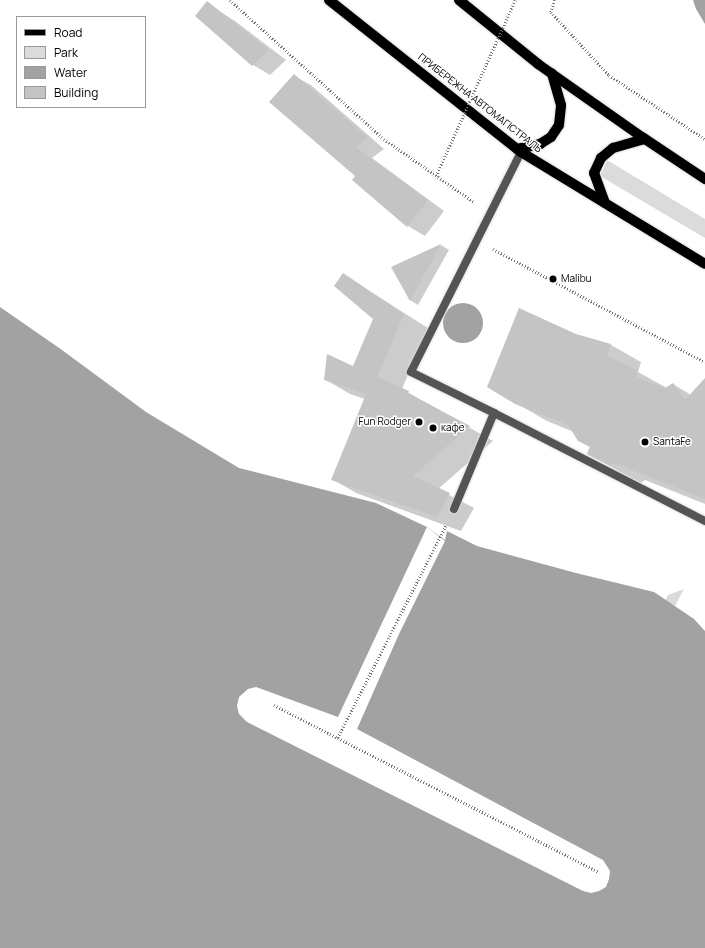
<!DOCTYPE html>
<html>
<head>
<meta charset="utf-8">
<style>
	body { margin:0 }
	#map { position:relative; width:705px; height:948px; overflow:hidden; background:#fff; font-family:Manrope,sans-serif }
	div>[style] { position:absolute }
	.green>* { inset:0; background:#dbdbdb }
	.water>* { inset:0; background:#a2a2a2 }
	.round { border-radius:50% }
	.pier>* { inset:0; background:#fff }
	.shadow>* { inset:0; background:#0003 }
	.building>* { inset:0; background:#c4c4c4 }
	.path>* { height:2.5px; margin-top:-1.25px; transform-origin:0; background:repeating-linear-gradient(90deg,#767676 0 1px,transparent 0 3px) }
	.roads { filter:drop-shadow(0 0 1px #dbdbdb) drop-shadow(0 0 1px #dbdbdb) }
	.street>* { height:8px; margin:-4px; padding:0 4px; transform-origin:4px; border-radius:4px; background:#545454 }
	.primary>* { height:10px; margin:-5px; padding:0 5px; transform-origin:5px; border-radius:5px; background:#000 }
	.path-bridge>* { height:2.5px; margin-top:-1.25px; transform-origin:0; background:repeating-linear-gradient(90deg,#767676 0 1px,transparent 0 3px) }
	.dots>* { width:11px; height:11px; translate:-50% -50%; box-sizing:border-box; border:2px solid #fff; border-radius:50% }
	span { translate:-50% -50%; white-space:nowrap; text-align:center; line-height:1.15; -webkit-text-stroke:3px #fff; paint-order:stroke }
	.street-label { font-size:10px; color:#000 }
	.poi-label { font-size:10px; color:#000 }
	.left { translate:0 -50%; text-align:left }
	.right { translate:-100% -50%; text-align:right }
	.legend { position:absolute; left:16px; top:16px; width:130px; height:92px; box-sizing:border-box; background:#fff; border:1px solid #999; margin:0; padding:5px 7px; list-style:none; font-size:12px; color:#000 }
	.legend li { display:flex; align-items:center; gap:8px; height:20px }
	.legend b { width:20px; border:1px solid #999 }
</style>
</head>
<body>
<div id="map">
	<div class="green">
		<i style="clip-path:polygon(607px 160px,705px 219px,705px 238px,600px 176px)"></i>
		<i style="clip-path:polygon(684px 589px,660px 635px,651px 628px,668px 595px)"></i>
	</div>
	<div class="water">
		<i style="clip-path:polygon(693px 0,705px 0,705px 24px,696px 9px)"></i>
		<i class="round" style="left:443px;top:303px;width:40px;height:40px"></i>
		<i style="clip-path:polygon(0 307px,62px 350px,146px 412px,239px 468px,376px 503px,427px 527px,445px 540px,447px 531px,477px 546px,576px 573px,654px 592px,694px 619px,705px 631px,705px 948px,0 948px)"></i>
	</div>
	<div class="pier">
		<i style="clip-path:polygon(427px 527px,445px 541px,399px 634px,357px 729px,603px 860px,610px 871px,609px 879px,606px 887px,599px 891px,591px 893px,583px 891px,247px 722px,239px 714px,237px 706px,239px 697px,248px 689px,256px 687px,338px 717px)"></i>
	</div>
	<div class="shadow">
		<i style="clip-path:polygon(219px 11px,235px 21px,286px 60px,270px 75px,253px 65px)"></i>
		<i style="clip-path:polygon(294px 76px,311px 85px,384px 149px,372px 158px,444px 211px,425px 236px,408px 226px,353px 180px,356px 176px)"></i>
		<i style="clip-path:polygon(441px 245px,449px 250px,418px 305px,410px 300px,392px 267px)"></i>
		<i style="clip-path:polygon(344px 275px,428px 328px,402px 389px,493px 441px,438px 489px,474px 508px,461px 531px,356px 493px,332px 479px,365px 399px,350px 394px,326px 380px,354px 368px,374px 318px)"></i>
		<i style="clip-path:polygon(576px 335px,611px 345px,641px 362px,638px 372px,667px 388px,673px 384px,691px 395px,705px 390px,705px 504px,645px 480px,641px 483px,620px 472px,589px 454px,591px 447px,574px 432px,547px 421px,488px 387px)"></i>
	</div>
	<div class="building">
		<i style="clip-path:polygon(207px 1px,269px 50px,252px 66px,195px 16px)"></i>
		<i style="clip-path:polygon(294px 74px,368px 138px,356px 147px,428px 200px,407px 227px,352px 180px,355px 176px,269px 102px)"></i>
		<i style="clip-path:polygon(441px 244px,410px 301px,391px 267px)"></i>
		<i style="clip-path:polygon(343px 273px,404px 314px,377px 377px,409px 391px,408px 393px,470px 426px,413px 476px,450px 493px,437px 517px,331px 480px,366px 394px,324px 380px,327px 354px,353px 366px,373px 319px,334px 286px)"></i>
		<i style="clip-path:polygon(519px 308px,576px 334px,611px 344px,607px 356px,638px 370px,636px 377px,665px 388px,673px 383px,685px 400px,705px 378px,705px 499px,614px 463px,610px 466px,588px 455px,587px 453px,590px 447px,578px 441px,568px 425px,515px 404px,487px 387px)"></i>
	</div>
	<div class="path">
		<i style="left:230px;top:0;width:207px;rotate:42.1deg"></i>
		<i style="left:384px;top:139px;width:110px;rotate:35deg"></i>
		<i style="left:555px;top:0;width:13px;rotate:108deg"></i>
		<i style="left:551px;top:12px;width:86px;rotate:47.4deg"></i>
		<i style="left:609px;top:75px;width:115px;rotate:33.7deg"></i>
		<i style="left:493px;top:249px;width:240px;rotate:28.1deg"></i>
		<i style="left:446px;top:526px;width:238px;rotate:117deg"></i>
		<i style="left:338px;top:738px;width:293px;rotate:27.2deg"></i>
		<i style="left:274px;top:705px;width:72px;rotate:27.3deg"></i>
	</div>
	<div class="roads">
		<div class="street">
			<i style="left:521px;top:152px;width:246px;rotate:116.6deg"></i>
			<i style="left:411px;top:372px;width:93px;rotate:26.3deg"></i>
			<i style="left:494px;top:413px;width:237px;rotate:27.1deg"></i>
			<i style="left:454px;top:509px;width:104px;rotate:-67.4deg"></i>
		</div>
		<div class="primary">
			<i style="left:329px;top:0;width:245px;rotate:38.4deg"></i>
			<i style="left:521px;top:152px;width:215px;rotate:31.3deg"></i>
			<i style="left:459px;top:0;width:102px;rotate:39deg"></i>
			<i style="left:538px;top:64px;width:127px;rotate:35.1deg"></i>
			<i style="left:642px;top:137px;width:76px;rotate:33.7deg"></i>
			<i style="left:517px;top:149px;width:24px;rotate:-12deg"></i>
			<i style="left:540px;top:144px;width:13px;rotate:-32deg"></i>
			<i style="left:551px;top:137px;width:14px;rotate:-56deg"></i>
			<i style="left:559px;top:125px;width:20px;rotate:-84deg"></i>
			<i style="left:561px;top:105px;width:33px;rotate:-106deg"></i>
			<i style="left:605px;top:203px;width:32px;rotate:-110deg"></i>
			<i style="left:594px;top:173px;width:17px;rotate:-65deg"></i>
			<i style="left:601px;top:158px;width:16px;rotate:-40deg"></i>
			<i style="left:613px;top:148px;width:33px;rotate:-16deg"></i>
		</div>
	</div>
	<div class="path-bridge">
		<i style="left:436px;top:176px;width:193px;rotate:-65.8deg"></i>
	</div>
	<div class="dots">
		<i style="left:553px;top:279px;background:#000"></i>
		<i style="left:419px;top:422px;background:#000"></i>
		<i style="left:433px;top:428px;background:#000"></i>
		<i style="left:645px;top:442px;background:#000"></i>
	</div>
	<div class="street-label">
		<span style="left:480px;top:103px;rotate:38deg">ПРИБЕРЕЖНА АВТОМАГІСТРАЛЬ</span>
	</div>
	<div class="poi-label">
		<span class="left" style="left:561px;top:279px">Malibu</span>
		<span class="right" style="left:411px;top:422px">Fun Rodger</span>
		<span class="left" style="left:441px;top:428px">кафе</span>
		<span class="left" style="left:653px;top:442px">SantaFe</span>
	</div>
	<ul class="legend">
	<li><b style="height:5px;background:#000"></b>Road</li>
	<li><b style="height:11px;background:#dbdbdb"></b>Park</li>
	<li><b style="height:11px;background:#a2a2a2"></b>Water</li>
	<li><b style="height:11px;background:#c4c4c4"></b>Building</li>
	</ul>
</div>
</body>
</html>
